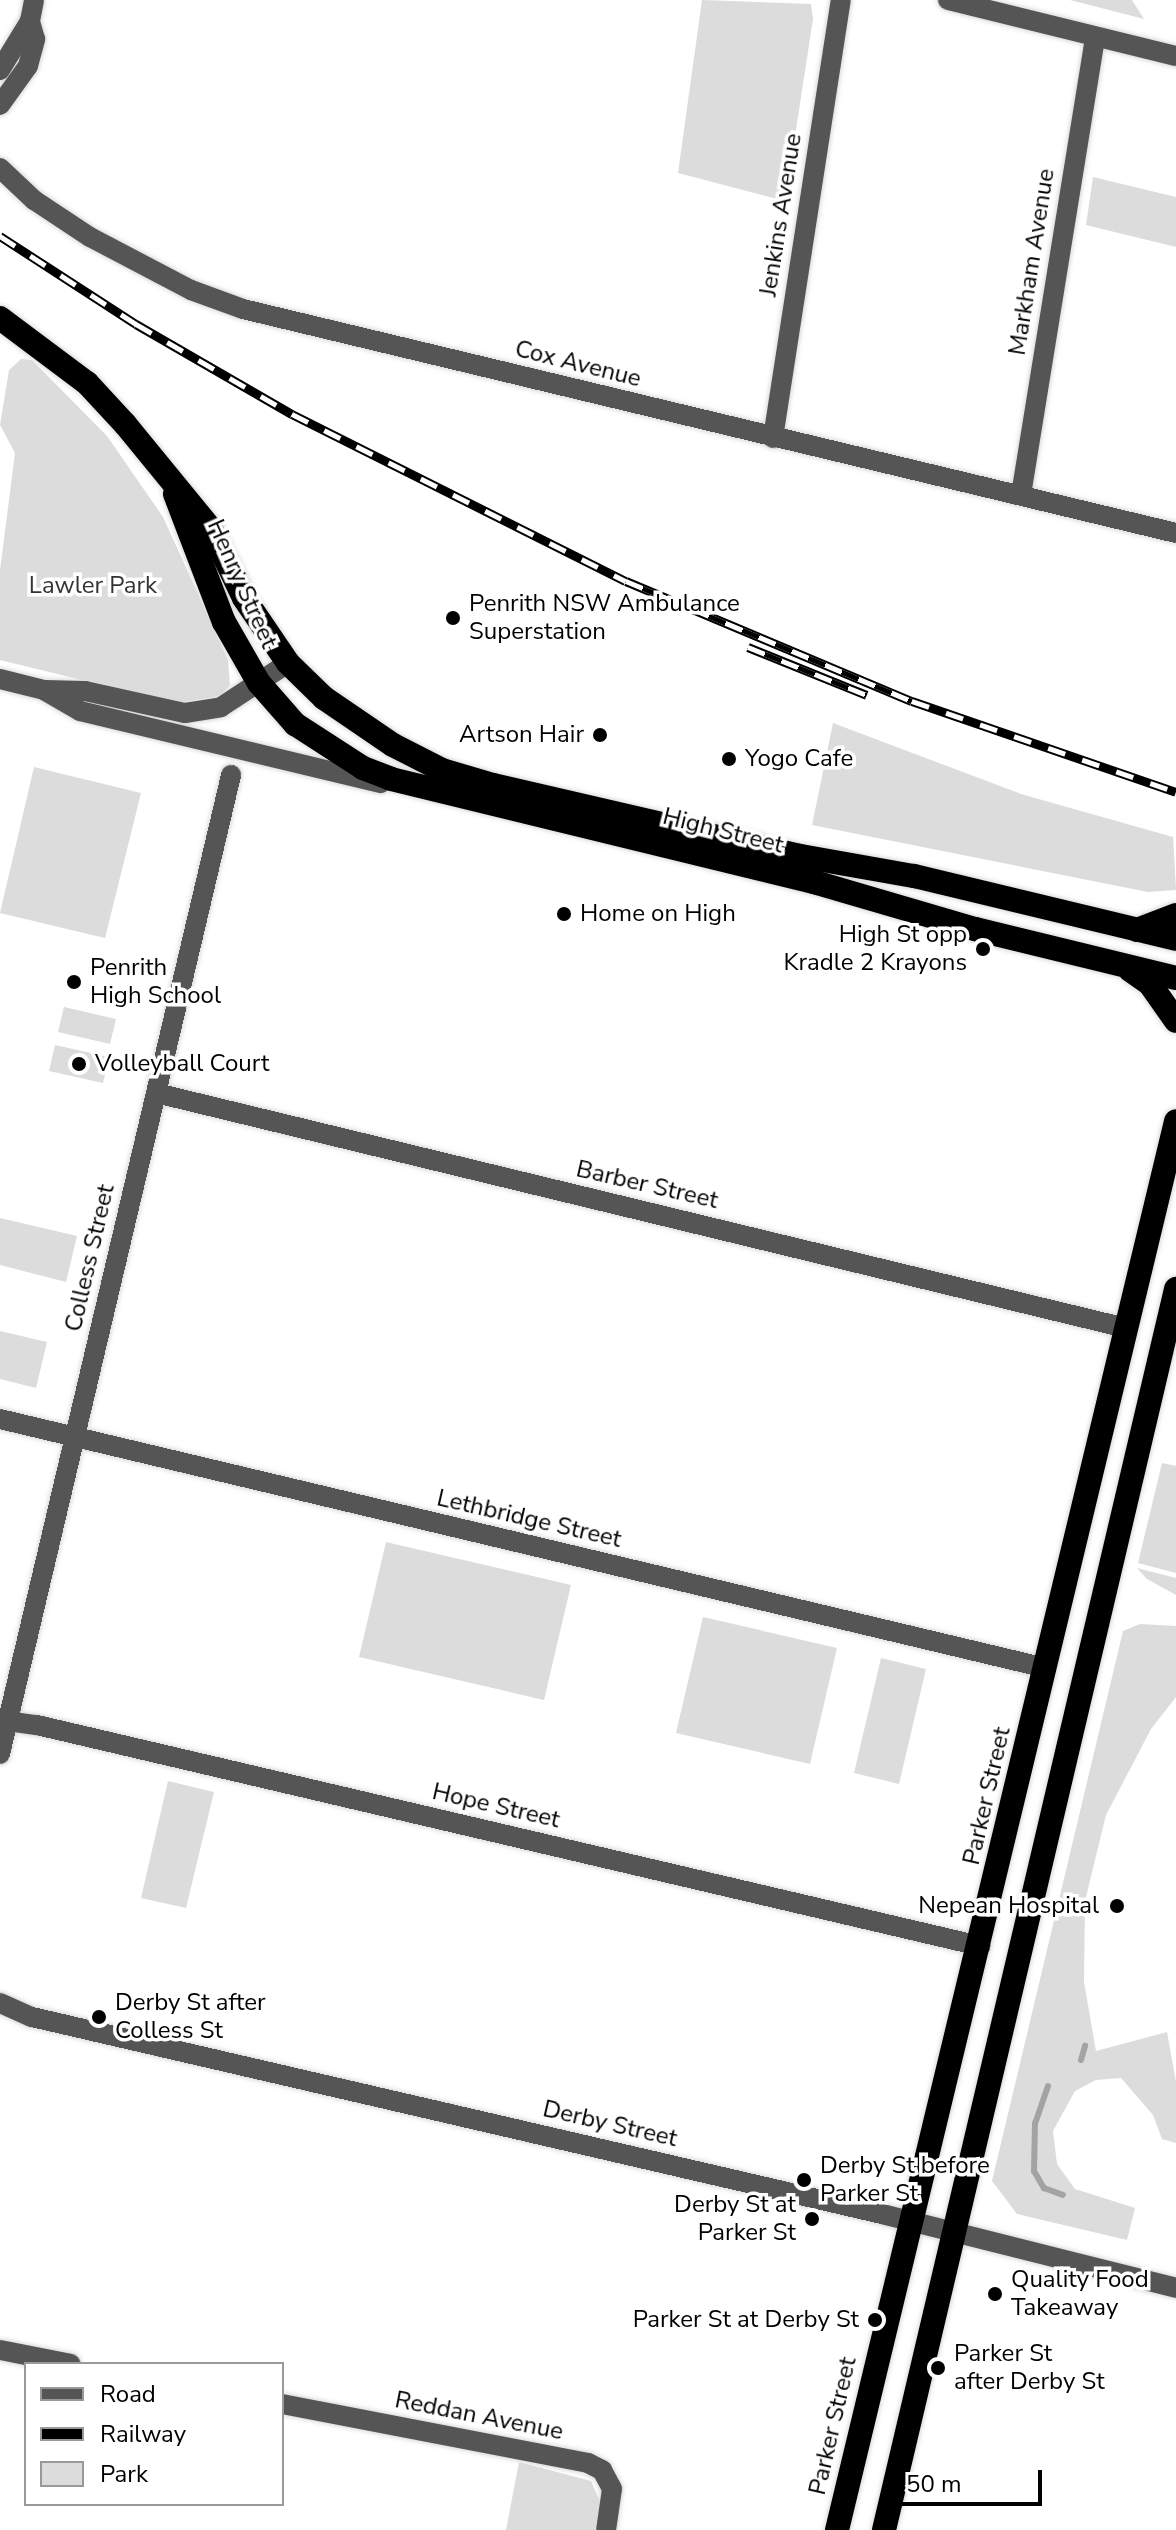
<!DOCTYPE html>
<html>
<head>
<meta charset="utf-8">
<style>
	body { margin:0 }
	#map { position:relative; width:1176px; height:2530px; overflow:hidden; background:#fff; font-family:"Nunito Sans",sans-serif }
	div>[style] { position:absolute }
	.green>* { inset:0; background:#dcdcdc }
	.stream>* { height:6px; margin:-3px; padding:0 3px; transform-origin:3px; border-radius:3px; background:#a3a3a3 }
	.roads { filter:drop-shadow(0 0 2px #dbdbdb) drop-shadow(0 0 2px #dbdbdb) }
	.minor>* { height:20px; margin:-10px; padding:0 10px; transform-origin:10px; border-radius:10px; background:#555 }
	.highway>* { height:24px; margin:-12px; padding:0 12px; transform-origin:12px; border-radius:12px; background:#000 }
	.rail>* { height:9px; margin-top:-4.5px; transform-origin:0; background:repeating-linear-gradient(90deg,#fff 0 18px,#000 0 36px); box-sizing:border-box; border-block:2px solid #000 }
	.dots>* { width:22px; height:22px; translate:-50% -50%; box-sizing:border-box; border:4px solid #fff; border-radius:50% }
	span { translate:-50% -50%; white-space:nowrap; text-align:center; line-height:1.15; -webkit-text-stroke:7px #fff; paint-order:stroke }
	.street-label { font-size:24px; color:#000 }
	.park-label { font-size:24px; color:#333 }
	.poi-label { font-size:24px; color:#000 }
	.left { translate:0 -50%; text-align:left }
	.right { translate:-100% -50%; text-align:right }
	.legend { position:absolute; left:24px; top:2362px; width:260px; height:144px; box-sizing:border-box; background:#fff; border:2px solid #999; margin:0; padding:10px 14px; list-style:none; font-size:24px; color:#000 }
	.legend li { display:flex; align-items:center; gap:16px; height:40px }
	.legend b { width:40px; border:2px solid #999 }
	.scale { position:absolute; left:892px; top:2470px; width:150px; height:36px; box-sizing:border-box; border:4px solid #000; border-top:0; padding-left:10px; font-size:24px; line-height:28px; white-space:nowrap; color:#000; -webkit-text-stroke:6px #fff; paint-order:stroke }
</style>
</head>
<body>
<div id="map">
	<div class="green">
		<i style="clip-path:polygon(702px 0,811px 4px,813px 19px,785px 201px,678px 173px)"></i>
		<i style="clip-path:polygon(1070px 0,1132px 0,1144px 19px)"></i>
		<i style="clip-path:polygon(1093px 177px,1176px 197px,1176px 247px,1086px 225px)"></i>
		<i style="clip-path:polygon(21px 359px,32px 360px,107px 436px,163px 517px,228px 660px,230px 685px,220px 696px,176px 703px,0 660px,0 570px,15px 453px,0 425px,9px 370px)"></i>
		<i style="clip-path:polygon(833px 723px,1021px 794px,1173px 837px,1176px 890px,1148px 892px,812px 825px)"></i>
		<i style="clip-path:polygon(34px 767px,141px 793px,105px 938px,0 913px)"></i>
		<i style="clip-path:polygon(64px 1007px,116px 1019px,110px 1044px,58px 1032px)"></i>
		<i style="clip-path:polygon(55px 1045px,109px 1057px,103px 1083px,49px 1071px)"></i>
		<i style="clip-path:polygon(0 1218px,77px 1236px,66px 1282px,0 1265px)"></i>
		<i style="clip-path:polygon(0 1331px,47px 1342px,36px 1388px,0 1379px)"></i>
		<i style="clip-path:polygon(1162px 1463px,1176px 1466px,1176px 1573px,1138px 1563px)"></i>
		<i style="clip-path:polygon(386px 1542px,571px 1585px,544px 1700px,359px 1657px)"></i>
		<i style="clip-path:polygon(1137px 1568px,1176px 1578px,1176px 1595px,1147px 1579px)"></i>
		<i style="clip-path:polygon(703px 1617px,837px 1648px,810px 1764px,676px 1733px)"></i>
		<i style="clip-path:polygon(1140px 1624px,1176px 1626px,1176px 1697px,1151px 1729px,1106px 1815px,1085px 1901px,1084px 1982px,1096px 2051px,1167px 2032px,1176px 2082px,1176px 2143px,1162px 2139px,1153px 2115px,1121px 2078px,1096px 2080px,1075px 2091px,1053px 2131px,1057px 2164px,1075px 2189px,1135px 2208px,1127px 2240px,1017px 2214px,992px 2181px,1123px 1631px)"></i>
		<i style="clip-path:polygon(881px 1658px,926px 1669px,899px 1784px,854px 1773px)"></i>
		<i style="clip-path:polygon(168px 1781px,214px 1792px,186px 1908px,141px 1898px)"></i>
		<i style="clip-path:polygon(519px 2462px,591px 2481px,601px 2504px,595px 2530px,506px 2530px)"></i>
	</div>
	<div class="stream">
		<i style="left:1081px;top:2060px;width:15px;rotate:-74deg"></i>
		<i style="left:1048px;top:2086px;width:39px;rotate:109deg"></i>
		<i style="left:1035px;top:2123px;width:48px;rotate:91.2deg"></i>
		<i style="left:1034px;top:2171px;width:20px;rotate:60deg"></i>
		<i style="left:1044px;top:2188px;width:20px;rotate:20deg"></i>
	</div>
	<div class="roads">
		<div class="minor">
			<i style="left:948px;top:0;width:235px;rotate:13.8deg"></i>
			<i style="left:0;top:70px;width:57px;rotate:-58.5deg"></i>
			<i style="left:0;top:105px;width:48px;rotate:-54.3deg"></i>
			<i style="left:28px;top:66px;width:28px;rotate:-75deg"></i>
			<i style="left:35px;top:39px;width:19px;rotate:-106deg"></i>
			<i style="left:30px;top:21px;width:21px;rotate:-79deg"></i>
			<i style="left:0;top:168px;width:47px;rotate:43.3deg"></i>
			<i style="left:34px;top:200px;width:67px;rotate:33.5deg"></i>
			<i style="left:90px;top:237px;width:114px;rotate:27.7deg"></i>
			<i style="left:191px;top:290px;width:55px;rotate:20.1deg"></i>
			<i style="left:243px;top:309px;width:960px;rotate:13.5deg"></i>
			<i style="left:773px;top:438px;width:443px;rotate:-81.2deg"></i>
			<i style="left:1021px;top:495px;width:464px;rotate:-80.8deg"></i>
			<i style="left:0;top:679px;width:45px;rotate:14deg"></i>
			<i style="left:44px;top:690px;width:41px;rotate:1.4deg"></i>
			<i style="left:85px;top:691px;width:102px;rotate:12.4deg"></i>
			<i style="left:185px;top:713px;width:36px;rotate:-9deg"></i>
			<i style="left:221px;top:707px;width:80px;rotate:-33.3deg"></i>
			<i style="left:44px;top:690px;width:42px;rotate:30.3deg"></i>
			<i style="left:80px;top:711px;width:309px;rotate:13.5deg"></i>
			<i style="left:156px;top:1093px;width:998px;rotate:13.62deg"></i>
			<i style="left:0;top:1419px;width:1075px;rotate:13.39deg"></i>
			<i style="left:0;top:1720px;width:37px;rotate:8deg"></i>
			<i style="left:37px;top:1725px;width:969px;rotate:13.19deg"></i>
			<i style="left:0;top:1754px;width:1006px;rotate:-76.72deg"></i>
			<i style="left:0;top:2003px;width:35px;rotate:24deg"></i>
			<i style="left:32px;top:2017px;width:873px;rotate:13.05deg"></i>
			<i style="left:882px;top:2214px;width:303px;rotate:14.1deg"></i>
			<i style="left:0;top:2350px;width:72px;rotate:11.2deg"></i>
			<i style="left:282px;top:2404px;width:312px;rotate:10.9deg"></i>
			<i style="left:588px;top:2463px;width:16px;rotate:27deg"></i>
			<i style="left:602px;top:2470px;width:21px;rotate:62deg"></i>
			<i style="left:612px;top:2489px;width:41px;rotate:98.3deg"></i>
		</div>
		<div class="highway">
			<i style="left:0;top:318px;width:109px;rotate:36.8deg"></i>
			<i style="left:87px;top:383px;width:56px;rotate:47.2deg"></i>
			<i style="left:125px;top:424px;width:136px;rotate:50.7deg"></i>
			<i style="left:211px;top:529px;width:76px;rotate:64.4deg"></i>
			<i style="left:244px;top:598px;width:78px;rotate:55.9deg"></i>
			<i style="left:288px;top:663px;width:50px;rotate:44.2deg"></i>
			<i style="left:324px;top:698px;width:83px;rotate:34.3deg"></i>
			<i style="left:393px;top:745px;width:55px;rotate:27deg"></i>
			<i style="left:442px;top:770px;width:53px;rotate:16.4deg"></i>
			<i style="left:493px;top:785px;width:315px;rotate:13deg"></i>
			<i style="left:800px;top:856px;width:116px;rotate:10deg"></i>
			<i style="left:914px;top:876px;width:269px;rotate:13.5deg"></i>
			<i style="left:175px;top:494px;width:137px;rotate:69.1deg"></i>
			<i style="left:224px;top:622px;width:70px;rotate:60.2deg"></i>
			<i style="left:259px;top:683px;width:55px;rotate:48.7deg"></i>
			<i style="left:295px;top:724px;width:81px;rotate:32.9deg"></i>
			<i style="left:363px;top:768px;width:30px;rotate:21deg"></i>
			<i style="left:391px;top:779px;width:435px;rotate:13.7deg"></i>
			<i style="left:814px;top:882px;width:168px;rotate:16.3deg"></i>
			<i style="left:975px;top:929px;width:207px;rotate:13.7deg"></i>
			<i style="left:1137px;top:930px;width:42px;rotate:-21deg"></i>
			<i style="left:1130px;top:970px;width:24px;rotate:35deg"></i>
			<i style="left:1150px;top:984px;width:45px;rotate:54.9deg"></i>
			<i style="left:837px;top:2530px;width:1449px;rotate:-76.47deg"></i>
			<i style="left:884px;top:2530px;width:1275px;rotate:-76.76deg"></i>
		</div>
	</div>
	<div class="rail">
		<i style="left:0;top:236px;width:162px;rotate:32.9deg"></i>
		<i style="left:136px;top:324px;width:180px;rotate:30deg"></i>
		<i style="left:292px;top:414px;width:373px;rotate:26.6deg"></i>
		<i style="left:626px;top:581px;width:310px;rotate:22.8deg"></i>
		<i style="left:912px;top:701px;width:279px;rotate:19deg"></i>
		<i style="left:748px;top:647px;width:128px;rotate:22deg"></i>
	</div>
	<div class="dots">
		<i style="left:453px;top:618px;background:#000"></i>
		<i style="left:600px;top:735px;background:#000"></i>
		<i style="left:729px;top:759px;background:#000"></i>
		<i style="left:564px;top:914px;background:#000"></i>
		<i style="left:983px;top:949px;background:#000"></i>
		<i style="left:74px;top:982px;background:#000"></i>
		<i style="left:79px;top:1064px;background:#000"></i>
		<i style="left:1117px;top:1906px;background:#000"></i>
		<i style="left:99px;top:2017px;background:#000"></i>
		<i style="left:804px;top:2180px;background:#000"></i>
		<i style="left:812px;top:2219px;background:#000"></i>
		<i style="left:995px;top:2294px;background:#000"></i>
		<i style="left:875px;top:2320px;background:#000"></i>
		<i style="left:938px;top:2368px;background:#000"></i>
	</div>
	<div class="street-label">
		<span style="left:781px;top:215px;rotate:-81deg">Jenkins Avenue</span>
		<span style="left:1032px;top:262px;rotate:-81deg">Markham Avenue</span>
		<span style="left:578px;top:364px;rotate:14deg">Cox Avenue</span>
		<span style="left:242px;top:584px;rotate:66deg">Henry Street</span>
		<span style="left:723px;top:831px;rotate:14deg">High Street</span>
		<span style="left:647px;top:1185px;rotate:13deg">Barber Street</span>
		<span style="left:90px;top:1258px;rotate:-77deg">Colless Street</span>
		<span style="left:529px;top:1519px;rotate:13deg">Lethbridge Street</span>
		<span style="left:987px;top:1796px;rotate:-77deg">Parker Street</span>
		<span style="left:496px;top:1806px;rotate:13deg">Hope Street</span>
		<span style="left:610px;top:2124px;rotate:13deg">Derby Street</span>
		<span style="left:479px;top:2416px;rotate:11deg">Reddan Avenue</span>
		<span style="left:833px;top:2426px;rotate:-77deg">Parker Street</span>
	</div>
	<div class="park-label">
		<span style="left:93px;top:586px">Lawler Park</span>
	</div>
	<div class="poi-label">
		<span class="left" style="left:469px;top:618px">Penrith NSW Ambulance<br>Superstation</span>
		<span class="right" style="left:584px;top:735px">Artson Hair</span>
		<span class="left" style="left:745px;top:759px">Yogo Cafe</span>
		<span class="left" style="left:580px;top:914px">Home on High</span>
		<span class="right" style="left:967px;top:949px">High St opp<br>Kradle 2 Krayons</span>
		<span class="left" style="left:90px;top:982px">Penrith<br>High School</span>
		<span class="left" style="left:95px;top:1064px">Volleyball Court</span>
		<span class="right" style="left:1099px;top:1906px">Nepean Hospital</span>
		<span class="left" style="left:115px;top:2017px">Derby St after<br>Colless St</span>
		<span class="left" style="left:820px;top:2180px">Derby St before<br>Parker St</span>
		<span class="right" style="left:796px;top:2219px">Derby St at<br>Parker St</span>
		<span class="left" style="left:1011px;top:2294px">Quality Food<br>Takeaway</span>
		<span class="right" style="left:859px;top:2320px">Parker St at Derby St</span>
		<span class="left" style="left:954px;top:2368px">Parker St<br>after Derby St</span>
	</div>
	<ul class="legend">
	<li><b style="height:10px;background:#555"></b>Road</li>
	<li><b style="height:10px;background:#000"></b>Railway</li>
	<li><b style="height:22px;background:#dcdcdc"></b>Park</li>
	</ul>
	<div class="scale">50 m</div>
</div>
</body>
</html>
